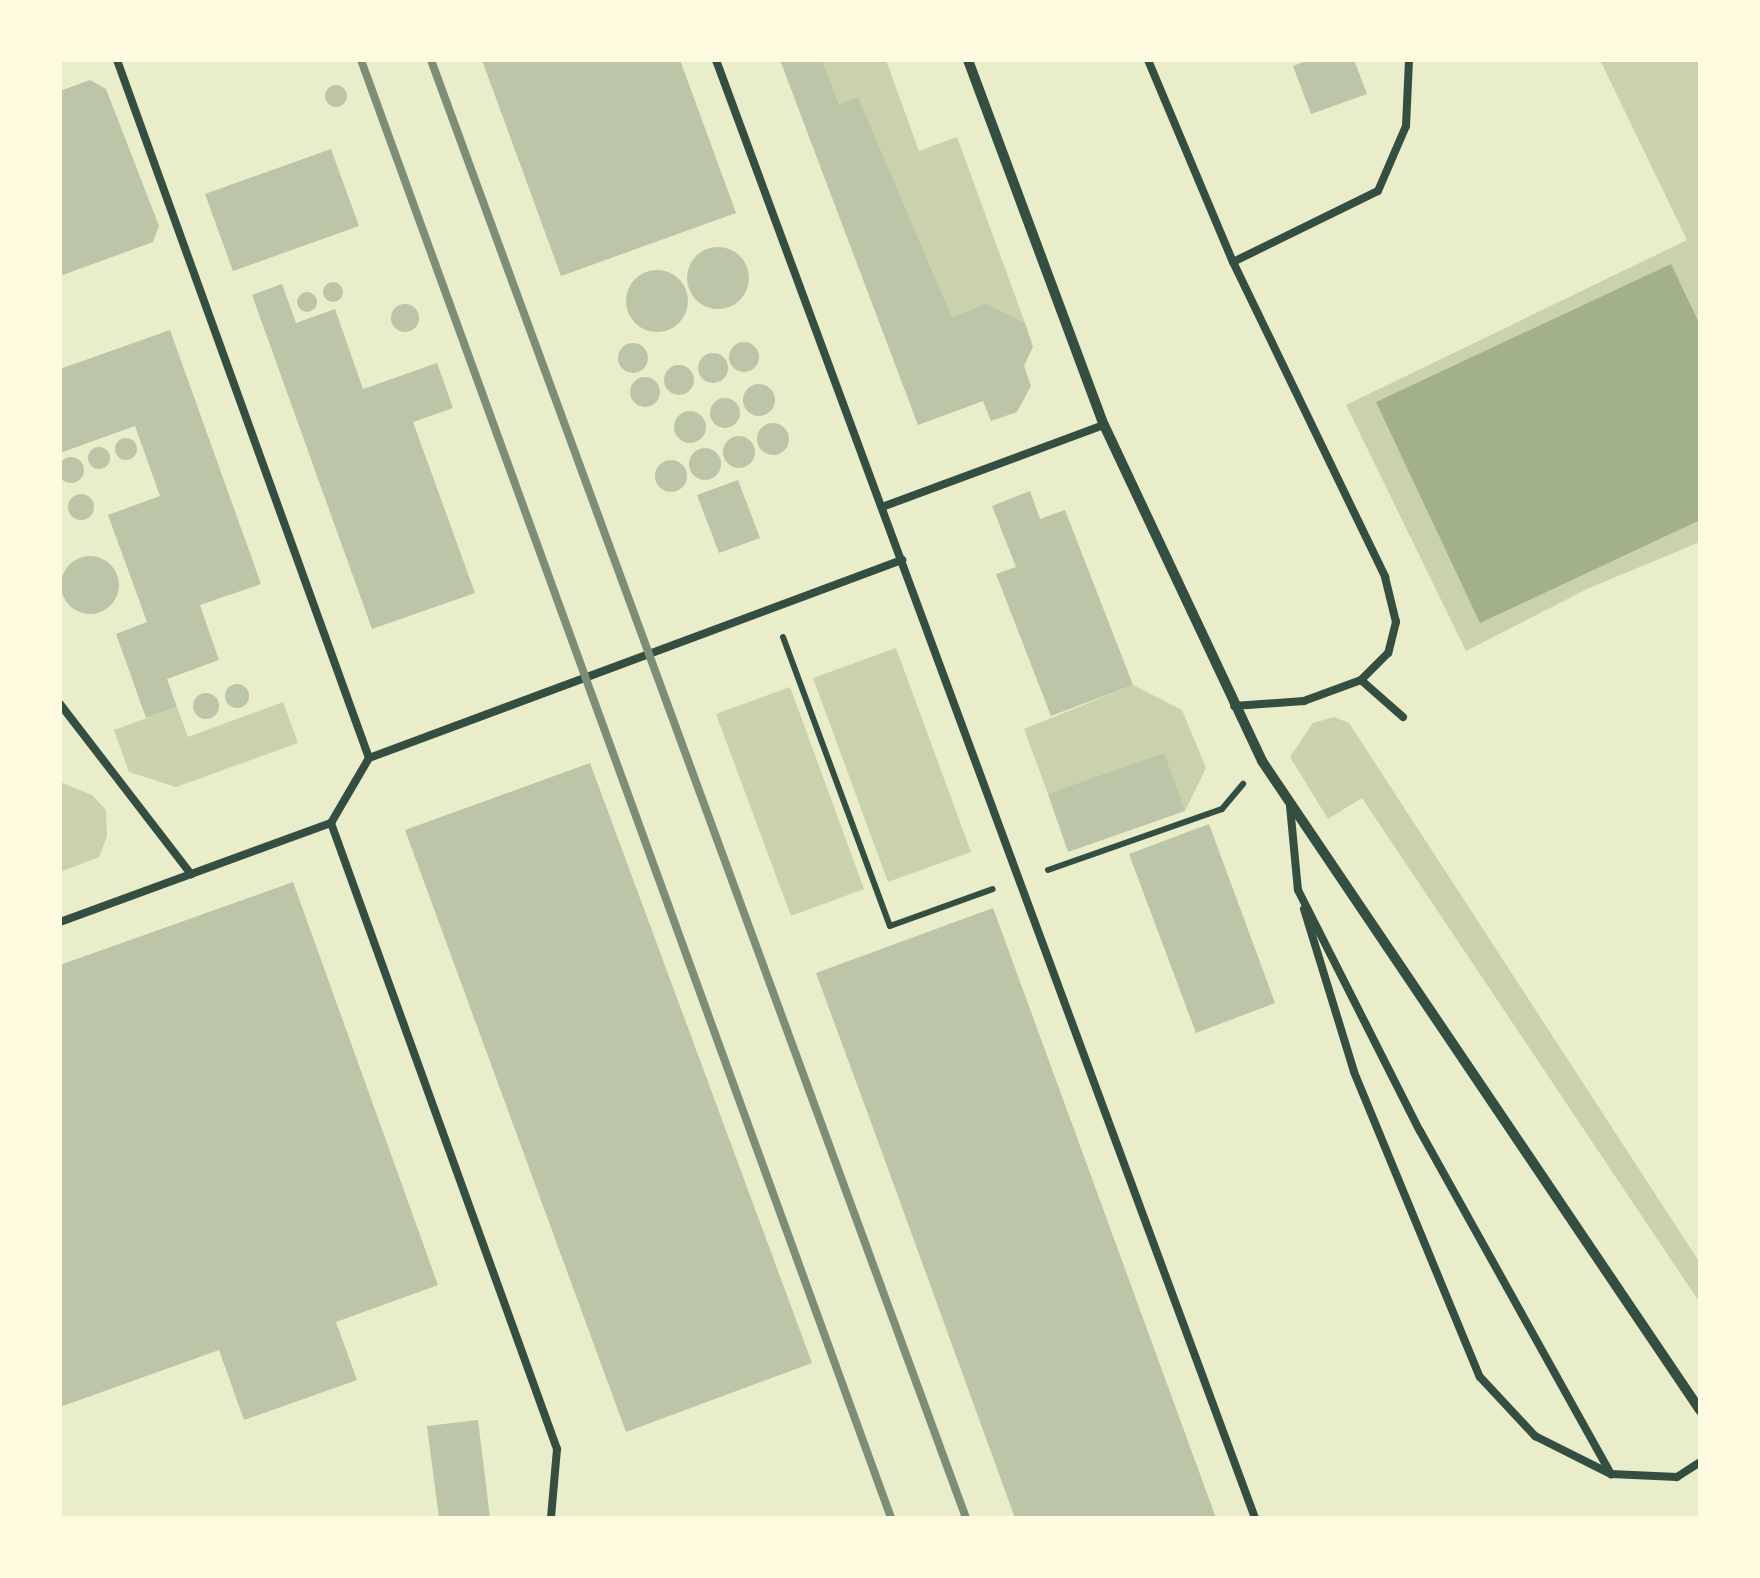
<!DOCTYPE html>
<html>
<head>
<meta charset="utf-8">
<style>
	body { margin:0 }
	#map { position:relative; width:1760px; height:1578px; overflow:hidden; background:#e9edc9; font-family:"Open Sans",sans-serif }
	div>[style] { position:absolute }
	.green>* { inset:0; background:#cad2ad }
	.water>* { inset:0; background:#a3b18a }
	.building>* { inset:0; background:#bcc5a7 }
	.round { border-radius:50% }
	.path>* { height:6px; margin:-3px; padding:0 3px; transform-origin:3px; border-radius:3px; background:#344e41 }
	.service>* { height:8px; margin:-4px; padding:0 4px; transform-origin:4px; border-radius:4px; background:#344e41 }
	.minor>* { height:10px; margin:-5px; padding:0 5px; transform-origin:5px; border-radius:5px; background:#344e41 }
	.rail>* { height:8px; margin:-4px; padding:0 4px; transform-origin:4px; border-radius:4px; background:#7c8e77 }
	span { translate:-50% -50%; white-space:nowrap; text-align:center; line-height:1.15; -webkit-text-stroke:10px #fefae0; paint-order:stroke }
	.frame { position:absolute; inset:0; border:62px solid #fefae0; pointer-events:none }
</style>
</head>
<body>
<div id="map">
	<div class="green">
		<i style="clip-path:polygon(822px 60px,886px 60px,919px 151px,957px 137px,1025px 323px,986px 305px,952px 317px,858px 98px,839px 104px)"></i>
		<i style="clip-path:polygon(1600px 60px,1700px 60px,1700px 542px,1589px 588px,1466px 651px,1346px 405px,1687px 240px)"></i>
		<i style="clip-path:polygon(896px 648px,971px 852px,888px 882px,813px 678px)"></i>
		<i style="clip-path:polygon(1133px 685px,1182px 710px,1206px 768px,1185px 811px,1048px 794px,1024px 729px)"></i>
		<i style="clip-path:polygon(790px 687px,864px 889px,791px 916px,716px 714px)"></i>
		<i style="clip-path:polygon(283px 702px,298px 743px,176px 787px,129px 772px,114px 730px,177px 707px,188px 737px)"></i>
		<i style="clip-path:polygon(1334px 717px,1349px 723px,1700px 1263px,1700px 1303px,1362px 798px,1328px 819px,1290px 757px,1313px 723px)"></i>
		<i style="clip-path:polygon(60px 782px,92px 795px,106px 810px,107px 836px,99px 857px,60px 872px)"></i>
	</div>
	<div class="water">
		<i style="clip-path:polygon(1671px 264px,1700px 325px,1700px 520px,1480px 623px,1376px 402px)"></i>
	</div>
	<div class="building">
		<i style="clip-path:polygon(482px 60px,680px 60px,736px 213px,561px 276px)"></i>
		<i style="clip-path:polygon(780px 60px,822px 60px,839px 104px,858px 97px,952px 317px,986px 304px,1025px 323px,1033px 347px,1024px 366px,1031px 386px,1017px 412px,991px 421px,983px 401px,918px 425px)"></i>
		<i style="clip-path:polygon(1309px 60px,1354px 60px,1367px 94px,1311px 114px,1293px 66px)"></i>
		<i style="clip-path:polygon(90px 80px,106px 89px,159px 226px,153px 242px,60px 276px,60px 91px)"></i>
		<i class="round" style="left:325px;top:85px;width:22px;height:22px"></i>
		<i style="clip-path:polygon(331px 149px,359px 226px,233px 271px,205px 194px)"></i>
		<i class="round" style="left:687px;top:247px;width:62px;height:62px"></i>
		<i class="round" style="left:626px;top:270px;width:62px;height:62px"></i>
		<i class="round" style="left:323px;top:282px;width:20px;height:20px"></i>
		<i style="clip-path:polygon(282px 284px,296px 323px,335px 309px,363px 389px,437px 363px,453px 408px,413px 422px,475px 593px,372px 629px,252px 295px)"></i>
		<i class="round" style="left:297px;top:292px;width:20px;height:20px"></i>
		<i class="round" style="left:391px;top:304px;width:28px;height:28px"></i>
		<i style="clip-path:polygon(170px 330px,261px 584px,200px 605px,219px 660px,167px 679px,177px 707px,146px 718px,116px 634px,147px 622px,108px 515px,160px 496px,135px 426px,60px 453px,60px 369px)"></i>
		<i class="round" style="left:729px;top:342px;width:30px;height:30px"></i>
		<i class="round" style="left:618px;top:343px;width:30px;height:30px"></i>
		<i class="round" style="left:698px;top:353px;width:30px;height:30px"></i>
		<i class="round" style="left:664px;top:365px;width:30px;height:30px"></i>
		<i class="round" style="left:630px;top:377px;width:30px;height:30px"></i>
		<i class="round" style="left:743px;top:384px;width:32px;height:32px"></i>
		<i class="round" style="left:710px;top:398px;width:30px;height:30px"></i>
		<i class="round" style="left:674px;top:411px;width:32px;height:32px"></i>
		<i class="round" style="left:757px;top:423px;width:32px;height:32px"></i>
		<i class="round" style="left:723px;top:436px;width:32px;height:32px"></i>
		<i class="round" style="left:115px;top:438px;width:22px;height:22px"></i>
		<i class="round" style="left:88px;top:447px;width:22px;height:22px"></i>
		<i class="round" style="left:689px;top:448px;width:32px;height:32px"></i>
		<i class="round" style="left:58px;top:457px;width:26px;height:26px"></i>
		<i class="round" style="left:655px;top:460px;width:32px;height:32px"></i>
		<i style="clip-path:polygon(738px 480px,760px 538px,719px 553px,697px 495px)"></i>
		<i style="clip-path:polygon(1030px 491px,1040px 519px,1065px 510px,1133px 685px,1051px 716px,996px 574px,1016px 567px,992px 506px)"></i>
		<i class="round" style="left:68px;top:494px;width:26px;height:26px"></i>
		<i class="round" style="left:61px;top:556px;width:58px;height:58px"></i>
		<i class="round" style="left:225px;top:684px;width:24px;height:24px"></i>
		<i class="round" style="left:193px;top:693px;width:26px;height:26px"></i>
		<i style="clip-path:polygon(1164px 753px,1185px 811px,1068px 852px,1048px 794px)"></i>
		<i style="clip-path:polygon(590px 763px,812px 1363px,626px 1432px,405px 830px)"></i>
		<i style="clip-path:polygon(1209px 824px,1275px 1003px,1196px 1033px,1129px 854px)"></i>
		<i style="clip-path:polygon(293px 882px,438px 1285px,336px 1322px,357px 1380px,244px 1420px,219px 1350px,60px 1407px,60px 965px)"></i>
		<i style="clip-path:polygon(993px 908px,1060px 1091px,1216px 1518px,1015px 1518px,883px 1155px,816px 973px)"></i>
		<i style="clip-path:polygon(478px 1420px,490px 1518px,439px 1518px,427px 1426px)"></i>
	</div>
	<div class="path">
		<i style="left:783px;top:637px;width:308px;rotate:69.7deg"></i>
		<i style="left:890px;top:926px;width:109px;rotate:-19.8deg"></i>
		<i style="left:1048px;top:870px;width:184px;rotate:-19.3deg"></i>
		<i style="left:1222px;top:809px;width:33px;rotate:-50deg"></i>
	</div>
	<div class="service">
		<i style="left:117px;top:60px;width:742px;rotate:70.15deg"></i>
		<i style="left:716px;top:60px;width:1554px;rotate:69.71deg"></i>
		<i style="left:1148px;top:60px;width:219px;rotate:67.2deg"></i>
		<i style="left:1233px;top:262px;width:350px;rotate:64.2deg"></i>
		<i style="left:1385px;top:577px;width:46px;rotate:76.3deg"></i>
		<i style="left:1396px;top:622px;width:32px;rotate:104deg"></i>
		<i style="left:1388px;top:653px;width:38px;rotate:135deg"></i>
		<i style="left:1361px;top:680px;width:61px;rotate:159.8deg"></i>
		<i style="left:1304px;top:701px;width:70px;rotate:175.9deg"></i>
		<i style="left:1233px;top:262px;width:161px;rotate:-26.1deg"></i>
		<i style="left:1378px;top:191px;width:71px;rotate:-66.7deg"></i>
		<i style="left:1406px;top:126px;width:66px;rotate:-87.4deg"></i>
		<i style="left:882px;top:507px;width:237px;rotate:-20.3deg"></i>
		<i style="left:1361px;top:680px;width:56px;rotate:41.4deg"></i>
		<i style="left:60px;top:704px;width:215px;rotate:52.4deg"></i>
		<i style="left:1290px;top:806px;width:84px;rotate:84.6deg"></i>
		<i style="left:1298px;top:890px;width:270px;rotate:63.2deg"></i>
		<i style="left:1420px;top:1131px;width:393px;rotate:60.9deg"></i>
		<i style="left:1611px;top:1474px;width:66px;rotate:2.6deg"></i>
		<i style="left:1677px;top:1477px;width:27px;rotate:-33deg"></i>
		<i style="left:331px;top:823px;width:666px;rotate:70.15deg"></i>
		<i style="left:557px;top:1449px;width:69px;rotate:95deg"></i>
		<i style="left:1304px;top:909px;width:170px;rotate:72.9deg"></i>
		<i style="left:1354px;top:1072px;width:330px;rotate:67.6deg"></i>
		<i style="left:1480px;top:1377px;width:81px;rotate:47deg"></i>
		<i style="left:1535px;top:1436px;width:85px;rotate:26.6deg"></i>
		<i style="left:60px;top:922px;width:289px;rotate:-20.1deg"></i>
		<i style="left:331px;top:823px;width:75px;rotate:-59.7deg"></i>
		<i style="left:369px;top:758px;width:569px;rotate:-20.38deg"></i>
	</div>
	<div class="minor">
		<i style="left:968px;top:60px;width:390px;rotate:69.6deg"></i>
		<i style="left:1104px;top:425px;width:371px;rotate:64.8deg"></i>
		<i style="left:1262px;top:761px;width:783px;rotate:55.99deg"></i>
	</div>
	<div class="rail">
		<i style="left:361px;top:60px;width:1551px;rotate:70.02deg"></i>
		<i style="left:431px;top:60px;width:1553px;rotate:69.85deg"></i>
	</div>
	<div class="frame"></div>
</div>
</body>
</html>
